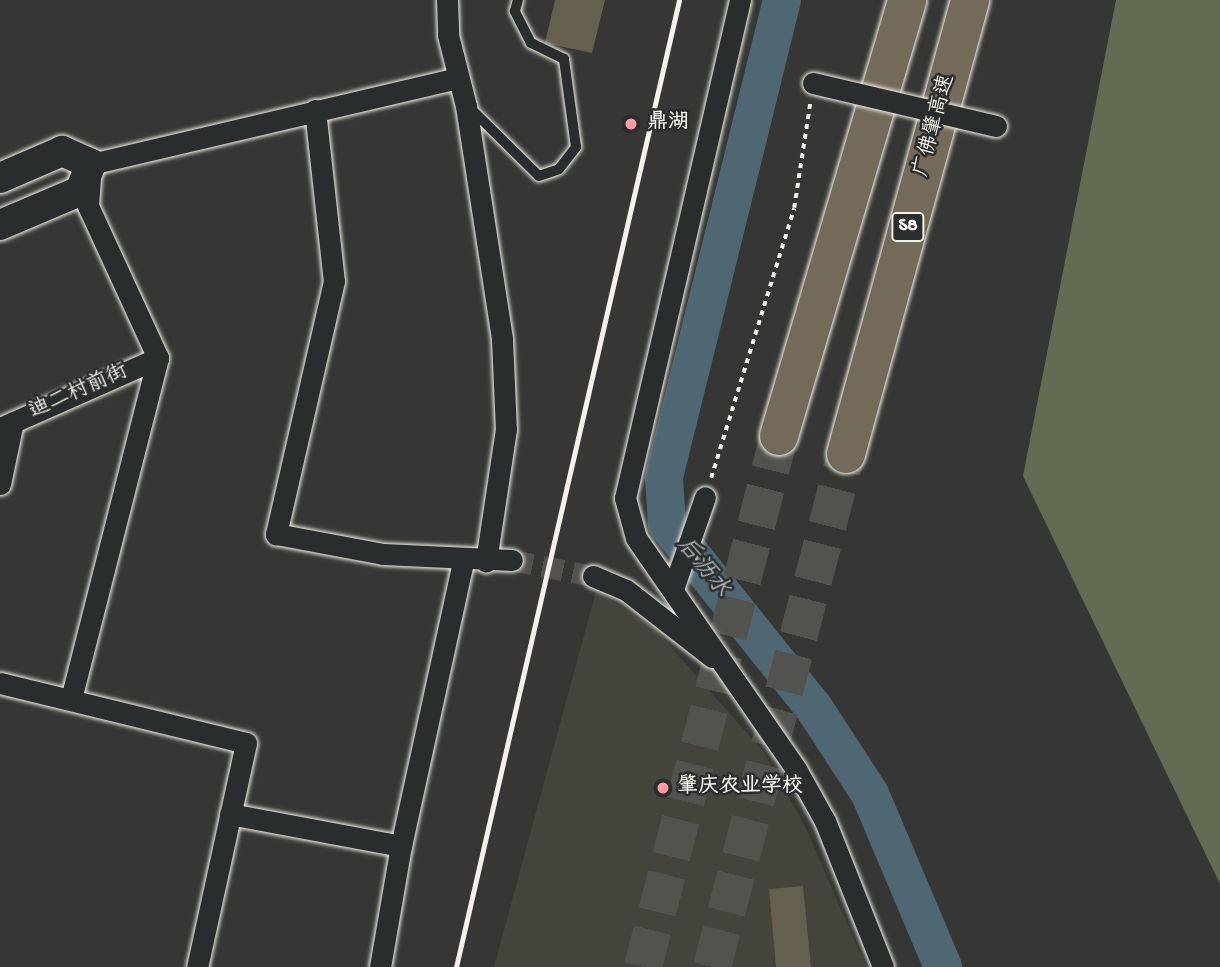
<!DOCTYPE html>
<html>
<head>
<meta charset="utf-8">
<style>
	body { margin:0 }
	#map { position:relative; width:1220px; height:967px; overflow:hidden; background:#363734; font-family:"Gochi Hand","LXGW WenKai TC",sans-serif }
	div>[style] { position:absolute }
	.built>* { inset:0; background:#44433c }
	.green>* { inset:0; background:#636c52 }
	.river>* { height:38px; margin:-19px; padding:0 19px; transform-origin:19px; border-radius:19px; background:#4e6773 }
	.building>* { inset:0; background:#655f4e }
	.street-tunnel>* { height:21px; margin-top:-10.5px; transform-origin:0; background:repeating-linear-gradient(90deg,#52534f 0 21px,transparent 0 31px) }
	.highway-tunnel>* { height:38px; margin-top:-19px; transform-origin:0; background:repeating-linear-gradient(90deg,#52534f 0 38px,transparent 0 57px) }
	.path>* { height:3.5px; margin-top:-1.75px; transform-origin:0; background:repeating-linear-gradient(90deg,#f4f1e8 0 5px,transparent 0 10px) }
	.roads { filter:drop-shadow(0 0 2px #f4f1e8) drop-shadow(0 0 2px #f4f1e8) }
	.lane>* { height:10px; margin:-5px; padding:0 5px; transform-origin:5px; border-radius:5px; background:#2a2d2e }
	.street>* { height:21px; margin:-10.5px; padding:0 10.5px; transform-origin:10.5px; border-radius:10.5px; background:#2a2d2e }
	.secondary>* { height:30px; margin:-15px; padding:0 15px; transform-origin:15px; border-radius:15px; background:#2a2d2e }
	.highway>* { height:38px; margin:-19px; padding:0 19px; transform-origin:19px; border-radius:19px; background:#736a5a }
	.rail>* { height:5px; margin:-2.5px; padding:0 2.5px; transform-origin:2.5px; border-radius:2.5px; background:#f4f1e8 }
	.bridges { filter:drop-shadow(0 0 2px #f4f1e8) drop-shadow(0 0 2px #f4f1e8) }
	.street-bridge>* { height:21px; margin:-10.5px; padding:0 10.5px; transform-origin:10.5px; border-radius:10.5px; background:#2a2d2e }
	.dots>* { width:19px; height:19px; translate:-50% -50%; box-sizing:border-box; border:4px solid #2a2d2e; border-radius:50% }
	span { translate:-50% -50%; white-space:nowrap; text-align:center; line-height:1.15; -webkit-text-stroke:5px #2a2d2e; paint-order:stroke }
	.shield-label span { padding:2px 5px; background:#2a2d2e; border:2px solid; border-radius:5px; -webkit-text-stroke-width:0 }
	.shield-label { font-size:19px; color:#f4f1e8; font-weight:700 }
	.poi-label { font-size:21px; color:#f4f1e8; font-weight:700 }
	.left { translate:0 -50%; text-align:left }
	.street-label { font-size:21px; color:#f4f1e8 }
	.water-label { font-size:23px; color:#b2bab9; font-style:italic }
</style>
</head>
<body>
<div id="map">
	<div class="built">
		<i style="clip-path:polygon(596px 591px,654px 628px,763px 751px,805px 826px,866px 967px,494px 967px)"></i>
	</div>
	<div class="green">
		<i style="clip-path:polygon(1116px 0,1220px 0,1220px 884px,1023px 476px)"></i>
	</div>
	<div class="river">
		<i style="left:782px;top:0;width:492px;rotate:103.9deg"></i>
		<i style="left:664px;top:478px;width:46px;rotate:86.3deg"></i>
		<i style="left:667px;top:524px;width:236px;rotate:51.4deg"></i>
		<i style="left:814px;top:708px;width:103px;rotate:56.9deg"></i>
		<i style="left:870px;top:794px;width:188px;rotate:67.1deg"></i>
	</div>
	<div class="building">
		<i style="clip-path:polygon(555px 0,605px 0,592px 53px,545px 43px)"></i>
		<i style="clip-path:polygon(803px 886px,811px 967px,776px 967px,769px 889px)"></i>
	</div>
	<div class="street-tunnel">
		<i style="left:512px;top:560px;width:83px;rotate:11.2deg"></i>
	</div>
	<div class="highway-tunnel">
		<i style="left:643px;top:967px;width:548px;rotate:-75.63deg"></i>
		<i style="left:712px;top:967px;width:530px;rotate:-75.36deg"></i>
	</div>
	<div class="path">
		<i style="left:711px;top:478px;width:282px;rotate:-72.9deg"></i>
		<i style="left:794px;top:208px;width:105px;rotate:-81.3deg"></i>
	</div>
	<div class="roads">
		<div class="lane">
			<i style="left:471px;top:109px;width:95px;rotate:44.6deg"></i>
			<i style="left:539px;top:176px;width:21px;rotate:-19deg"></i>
			<i style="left:559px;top:169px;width:28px;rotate:-52deg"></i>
			<i style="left:576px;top:147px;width:89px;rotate:-97.8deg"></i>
			<i style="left:564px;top:59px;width:37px;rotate:-154deg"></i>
			<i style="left:531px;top:43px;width:36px;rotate:-117deg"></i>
			<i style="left:515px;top:11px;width:11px;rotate:-75deg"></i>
		</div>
		<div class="street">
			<i style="left:447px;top:0;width:35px;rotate:88deg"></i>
			<i style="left:448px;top:35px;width:73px;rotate:75.8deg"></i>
			<i style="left:466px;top:106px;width:236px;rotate:81.2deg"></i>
			<i style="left:502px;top:339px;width:90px;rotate:87.5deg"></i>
			<i style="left:506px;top:429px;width:134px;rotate:98.6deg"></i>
			<i style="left:740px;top:0;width:511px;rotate:103deg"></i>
			<i style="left:625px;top:498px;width:41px;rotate:74.6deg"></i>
			<i style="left:636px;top:538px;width:281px;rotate:55.3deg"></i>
			<i style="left:796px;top:769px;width:60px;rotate:60.9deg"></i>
			<i style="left:825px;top:821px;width:157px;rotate:68.3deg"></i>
			<i style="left:315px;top:110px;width:172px;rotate:83.7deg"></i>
			<i style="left:334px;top:281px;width:260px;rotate:102.9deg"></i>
			<i style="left:276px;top:534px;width:109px;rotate:10.6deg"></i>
			<i style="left:383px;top:554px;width:129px;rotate:2.7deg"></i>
			<i style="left:0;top:428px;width:173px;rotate:-23.9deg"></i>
			<i style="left:0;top:484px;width:63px;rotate:-78.2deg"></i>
			<i style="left:593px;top:576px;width:36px;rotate:23deg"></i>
			<i style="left:626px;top:590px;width:109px;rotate:37.9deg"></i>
			<i style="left:673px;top:589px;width:97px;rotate:-70.8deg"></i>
			<i style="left:0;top:683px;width:253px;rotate:13.7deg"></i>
			<i style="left:246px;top:743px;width:229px;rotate:102.3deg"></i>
			<i style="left:71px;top:699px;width:352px;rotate:-75.7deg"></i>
			<i style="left:158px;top:358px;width:167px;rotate:-114.7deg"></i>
			<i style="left:88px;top:206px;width:42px;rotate:-85.9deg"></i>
			<i style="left:91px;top:164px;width:377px;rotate:-13.2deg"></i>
			<i style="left:230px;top:814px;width:174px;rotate:10.6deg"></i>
			<i style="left:401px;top:846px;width:291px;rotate:-77.7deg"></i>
			<i style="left:380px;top:967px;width:123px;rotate:-80.2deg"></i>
		</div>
		<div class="secondary">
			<i style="left:0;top:178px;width:68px;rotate:-23.5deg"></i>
			<i style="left:62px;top:151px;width:32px;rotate:24deg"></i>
			<i style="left:91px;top:164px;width:29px;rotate:112deg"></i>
			<i style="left:80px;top:191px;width:87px;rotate:157deg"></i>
		</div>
		<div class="highway">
			<i style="left:779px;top:436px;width:454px;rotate:-73.6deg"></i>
			<i style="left:846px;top:454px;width:471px;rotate:-74.7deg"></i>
		</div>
	</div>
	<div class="rail">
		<i style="left:456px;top:967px;width:992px;rotate:-77.01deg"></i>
	</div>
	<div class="bridges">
		<div class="street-bridge">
			<i style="left:813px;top:83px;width:188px;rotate:13.2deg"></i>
		</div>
	</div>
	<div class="dots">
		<i style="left:631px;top:124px;background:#ff9aa2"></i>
		<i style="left:663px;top:788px;background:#ff9aa2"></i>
	</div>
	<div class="shield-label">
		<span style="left:908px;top:227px">S8</span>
	</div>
	<div class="poi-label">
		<span class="left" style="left:647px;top:124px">鼎湖</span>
		<span class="left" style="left:677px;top:788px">肇庆农业学校</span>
	</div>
	<div class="street-label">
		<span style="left:936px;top:126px;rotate:-75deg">广佛肇高速</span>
		<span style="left:79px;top:393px;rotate:-24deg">迪二村前街</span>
	</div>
	<div class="water-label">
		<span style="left:702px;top:568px;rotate:51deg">后沥水</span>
	</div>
</div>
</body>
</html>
